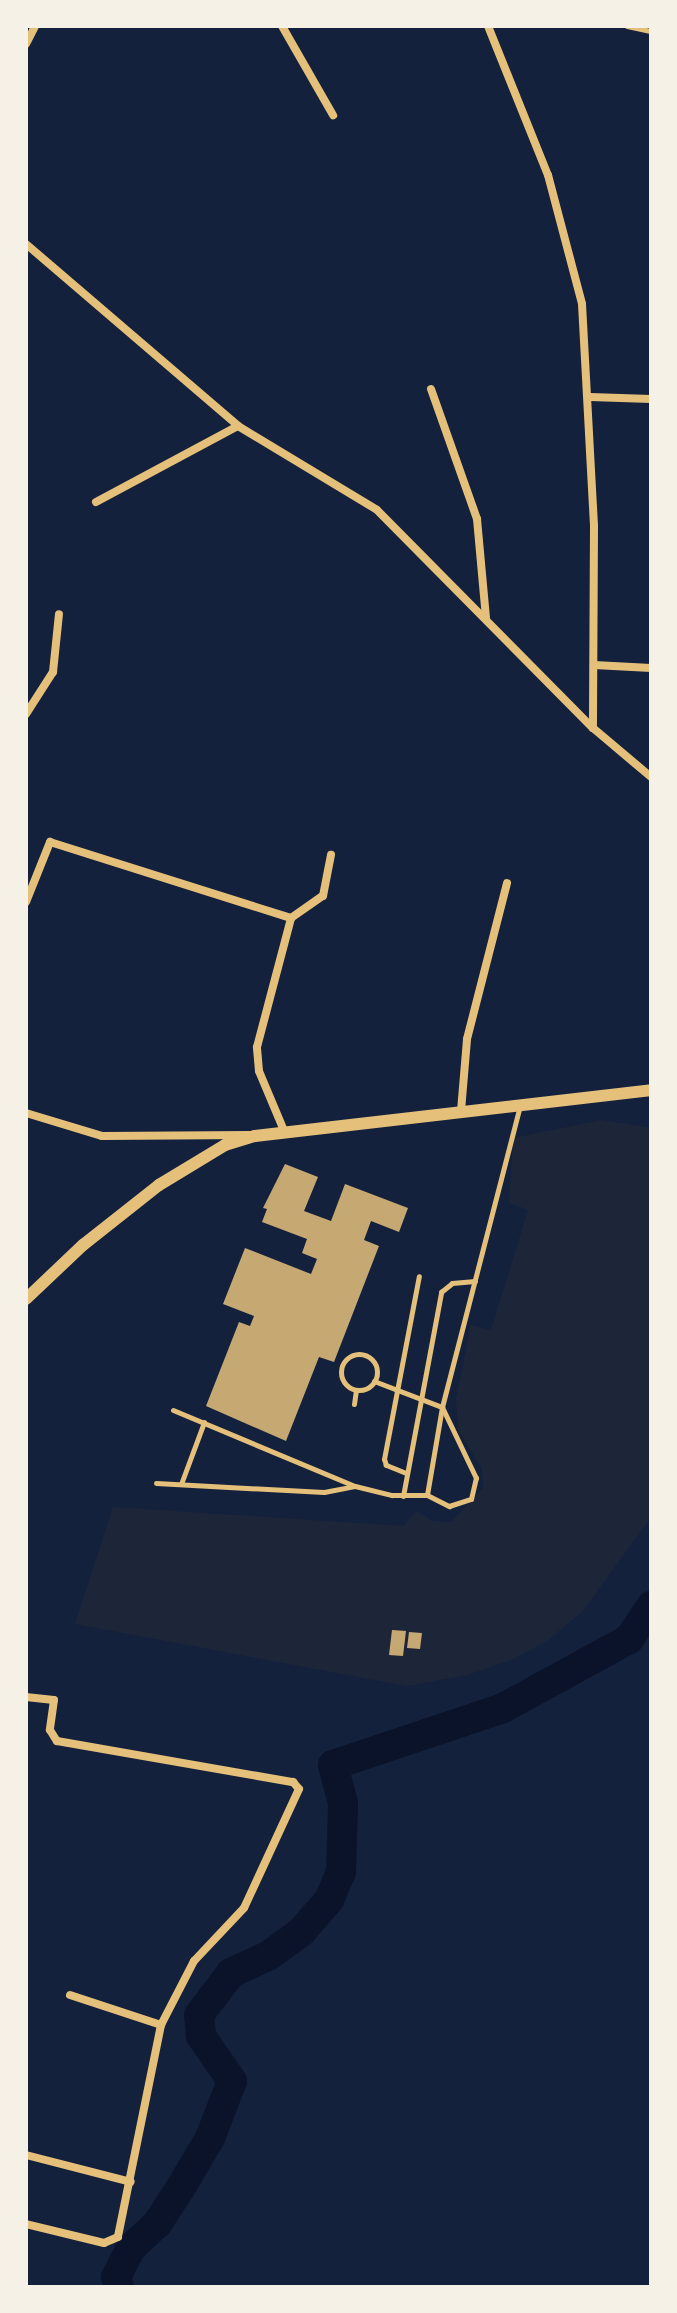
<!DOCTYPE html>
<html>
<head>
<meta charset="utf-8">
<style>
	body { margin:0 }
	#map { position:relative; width:677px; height:2313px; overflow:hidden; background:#14213d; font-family:"IBM Plex Sans",sans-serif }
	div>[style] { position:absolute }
	.green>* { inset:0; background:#1d2539 }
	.river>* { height:30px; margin:-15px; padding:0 15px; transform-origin:15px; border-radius:15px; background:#0b132b }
	.building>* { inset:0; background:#c6a872 }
	.service>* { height:5px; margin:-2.5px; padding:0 2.5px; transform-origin:2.5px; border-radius:2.5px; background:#e5c07b }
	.service>.ring { margin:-2.5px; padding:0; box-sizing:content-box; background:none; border:5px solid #e5c07b; border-radius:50% }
	.minor>* { height:8px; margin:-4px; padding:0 4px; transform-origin:4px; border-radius:4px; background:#e5c07b }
	.tertiary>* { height:12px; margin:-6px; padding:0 6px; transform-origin:6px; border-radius:6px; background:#e5c07b }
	span { translate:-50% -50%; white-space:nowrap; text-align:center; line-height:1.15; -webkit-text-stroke:8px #f6f1e7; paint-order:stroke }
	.frame { position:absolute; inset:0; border:28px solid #f6f1e7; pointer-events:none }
</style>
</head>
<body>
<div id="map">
	<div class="green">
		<i style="clip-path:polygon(602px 1120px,651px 1128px,651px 1517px,583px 1611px,547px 1641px,511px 1660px,467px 1675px,407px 1686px,75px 1624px,113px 1507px,404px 1526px,416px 1511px,433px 1521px,451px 1522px,484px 1487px,481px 1467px,458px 1430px,456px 1399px,471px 1325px,491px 1330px,528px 1210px,509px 1203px,513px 1138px)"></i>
	</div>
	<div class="river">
		<i style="left:119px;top:2287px;width:10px;rotate:-107deg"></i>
		<i style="left:116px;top:2277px;width:33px;rotate:-63deg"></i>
		<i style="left:131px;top:2248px;width:35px;rotate:-43deg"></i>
		<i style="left:157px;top:2224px;width:44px;rotate:-57deg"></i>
		<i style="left:181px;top:2187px;width:57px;rotate:-59.4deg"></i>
		<i style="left:210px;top:2138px;width:61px;rotate:-68.9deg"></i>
		<i style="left:232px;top:2081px;width:55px;rotate:-124.6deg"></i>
		<i style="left:201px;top:2036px;width:21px;rotate:-95deg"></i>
		<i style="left:199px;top:2015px;width:53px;rotate:-52.7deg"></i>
		<i style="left:231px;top:1973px;width:41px;rotate:-24.7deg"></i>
		<i style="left:268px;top:1956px;width:41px;rotate:-36deg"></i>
		<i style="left:301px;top:1932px;width:43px;rotate:-48.8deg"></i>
		<i style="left:329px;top:1900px;width:30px;rotate:-67deg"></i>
		<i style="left:341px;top:1872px;width:69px;rotate:-88.3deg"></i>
		<i style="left:343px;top:1803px;width:39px;rotate:-105deg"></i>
		<i style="left:333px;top:1765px;width:179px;rotate:-18.5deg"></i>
		<i style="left:503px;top:1708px;width:144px;rotate:-28.7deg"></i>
		<i style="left:629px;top:1639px;width:40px;rotate:-56deg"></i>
	</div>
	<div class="building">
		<i style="clip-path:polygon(285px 1164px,318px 1177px,304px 1211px,331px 1221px,345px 1184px,408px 1208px,399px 1232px,371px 1221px,364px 1240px,379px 1246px,334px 1362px,319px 1357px,286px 1441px,206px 1406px,239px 1322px,250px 1326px,254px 1316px,223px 1304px,245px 1248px,311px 1274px,317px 1259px,302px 1253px,307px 1239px,262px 1222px,267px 1209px,263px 1208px)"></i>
		<i style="clip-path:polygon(392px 1630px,406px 1631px,403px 1656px,389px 1655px)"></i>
		<i style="clip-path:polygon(409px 1632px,422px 1633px,420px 1649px,407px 1648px)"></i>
	</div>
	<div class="service">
		<i style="left:627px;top:26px;width:25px;rotate:12deg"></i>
		<i class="ring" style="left:341px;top:1354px;width:31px;height:31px"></i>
		<i style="left:374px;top:1381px;width:73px;rotate:20.9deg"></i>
		<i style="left:442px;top:1407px;width:89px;rotate:99.7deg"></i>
		<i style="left:354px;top:1404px;width:14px;rotate:-82deg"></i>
		<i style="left:173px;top:1410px;width:197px;rotate:22.7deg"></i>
		<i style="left:355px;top:1486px;width:38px;rotate:14deg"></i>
		<i style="left:392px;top:1495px;width:35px"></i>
		<i style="left:427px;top:1495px;width:25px;rotate:27deg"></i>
		<i style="left:449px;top:1506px;width:23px;rotate:-18deg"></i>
		<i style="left:471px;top:1499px;width:22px;rotate:-77deg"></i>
		<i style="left:476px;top:1478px;width:79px;rotate:-115.6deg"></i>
		<i style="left:442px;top:1407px;width:311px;rotate:-75.5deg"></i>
		<i style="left:406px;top:1473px;width:22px;rotate:-158deg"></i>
		<i style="left:386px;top:1465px;width:6px;rotate:-108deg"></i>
		<i style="left:384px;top:1459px;width:186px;rotate:-79.2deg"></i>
		<i style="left:156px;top:1483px;width:168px;rotate:3.1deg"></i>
		<i style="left:324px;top:1492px;width:31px;rotate:-11deg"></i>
		<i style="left:181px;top:1484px;width:66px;rotate:-69.6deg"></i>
		<i style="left:403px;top:1496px;width:208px;rotate:-79.4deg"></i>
		<i style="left:441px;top:1292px;width:14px;rotate:-39deg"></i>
		<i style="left:452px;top:1283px;width:23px;rotate:-5deg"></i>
	</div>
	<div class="minor">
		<i style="left:282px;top:26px;width:103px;rotate:60.2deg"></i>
		<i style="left:488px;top:26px;width:161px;rotate:68.1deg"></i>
		<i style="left:548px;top:175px;width:133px;rotate:75.2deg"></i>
		<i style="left:582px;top:304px;width:222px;rotate:86.9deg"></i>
		<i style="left:594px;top:526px;width:202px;rotate:90.3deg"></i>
		<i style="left:26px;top:44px;width:20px;rotate:-63deg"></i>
		<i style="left:26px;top:244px;width:279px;rotate:40.6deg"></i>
		<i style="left:238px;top:426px;width:162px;rotate:31.1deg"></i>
		<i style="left:377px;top:510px;width:307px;rotate:45.3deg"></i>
		<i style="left:593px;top:728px;width:76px;rotate:40.2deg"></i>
		<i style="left:431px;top:389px;width:138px;rotate:70.5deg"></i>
		<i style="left:477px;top:519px;width:99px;rotate:84.8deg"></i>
		<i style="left:590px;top:397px;width:61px;rotate:1.9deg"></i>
		<i style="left:96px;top:502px;width:161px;rotate:-28.2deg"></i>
		<i style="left:594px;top:665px;width:57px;rotate:3deg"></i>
		<i style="left:26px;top:714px;width:50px;rotate:-57.3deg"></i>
		<i style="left:53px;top:672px;width:58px;rotate:-84.1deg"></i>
		<i style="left:26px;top:902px;width:65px;rotate:-68.2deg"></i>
		<i style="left:50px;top:842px;width:253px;rotate:17.5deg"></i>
		<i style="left:461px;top:1111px;width:72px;rotate:-85.2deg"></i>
		<i style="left:467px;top:1039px;width:161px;rotate:-75.6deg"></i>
		<i style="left:26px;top:1113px;width:79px;rotate:16.8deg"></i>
		<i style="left:102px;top:1136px;width:147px;rotate:-0.4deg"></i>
		<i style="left:285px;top:1133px;width:67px;rotate:-112.8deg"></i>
		<i style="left:259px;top:1071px;width:24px;rotate:-95deg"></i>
		<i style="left:257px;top:1047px;width:133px;rotate:-75.2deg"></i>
		<i style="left:291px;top:918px;width:39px;rotate:-35deg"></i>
		<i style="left:323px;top:896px;width:42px;rotate:-79deg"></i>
		<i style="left:26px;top:1697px;width:28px;rotate:6deg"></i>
		<i style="left:54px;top:1700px;width:30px;rotate:98deg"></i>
		<i style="left:50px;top:1730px;width:13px;rotate:58deg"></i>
		<i style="left:57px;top:1741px;width:240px;rotate:9.9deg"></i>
		<i style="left:293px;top:1782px;width:9px;rotate:49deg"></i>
		<i style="left:299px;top:1789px;width:131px;rotate:114.8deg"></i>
		<i style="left:244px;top:1908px;width:73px;rotate:133.3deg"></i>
		<i style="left:194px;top:1961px;width:72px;rotate:117.3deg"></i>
		<i style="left:161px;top:2025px;width:216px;rotate:101.5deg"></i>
		<i style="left:118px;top:2237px;width:15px;rotate:157deg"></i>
		<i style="left:104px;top:2243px;width:80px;rotate:-166.3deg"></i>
		<i style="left:70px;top:1995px;width:96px;rotate:18.2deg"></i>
		<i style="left:26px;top:2155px;width:108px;rotate:14.4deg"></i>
	</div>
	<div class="tertiary">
		<i style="left:26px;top:1299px;width:79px;rotate:-43.5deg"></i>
		<i style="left:83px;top:1245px;width:97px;rotate:-38.3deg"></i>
		<i style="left:159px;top:1185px;width:77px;rotate:-31.2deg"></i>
		<i style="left:225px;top:1145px;width:31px;rotate:-17deg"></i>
		<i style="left:255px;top:1136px;width:399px;rotate:-6.6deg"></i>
	</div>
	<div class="frame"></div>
</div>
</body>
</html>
